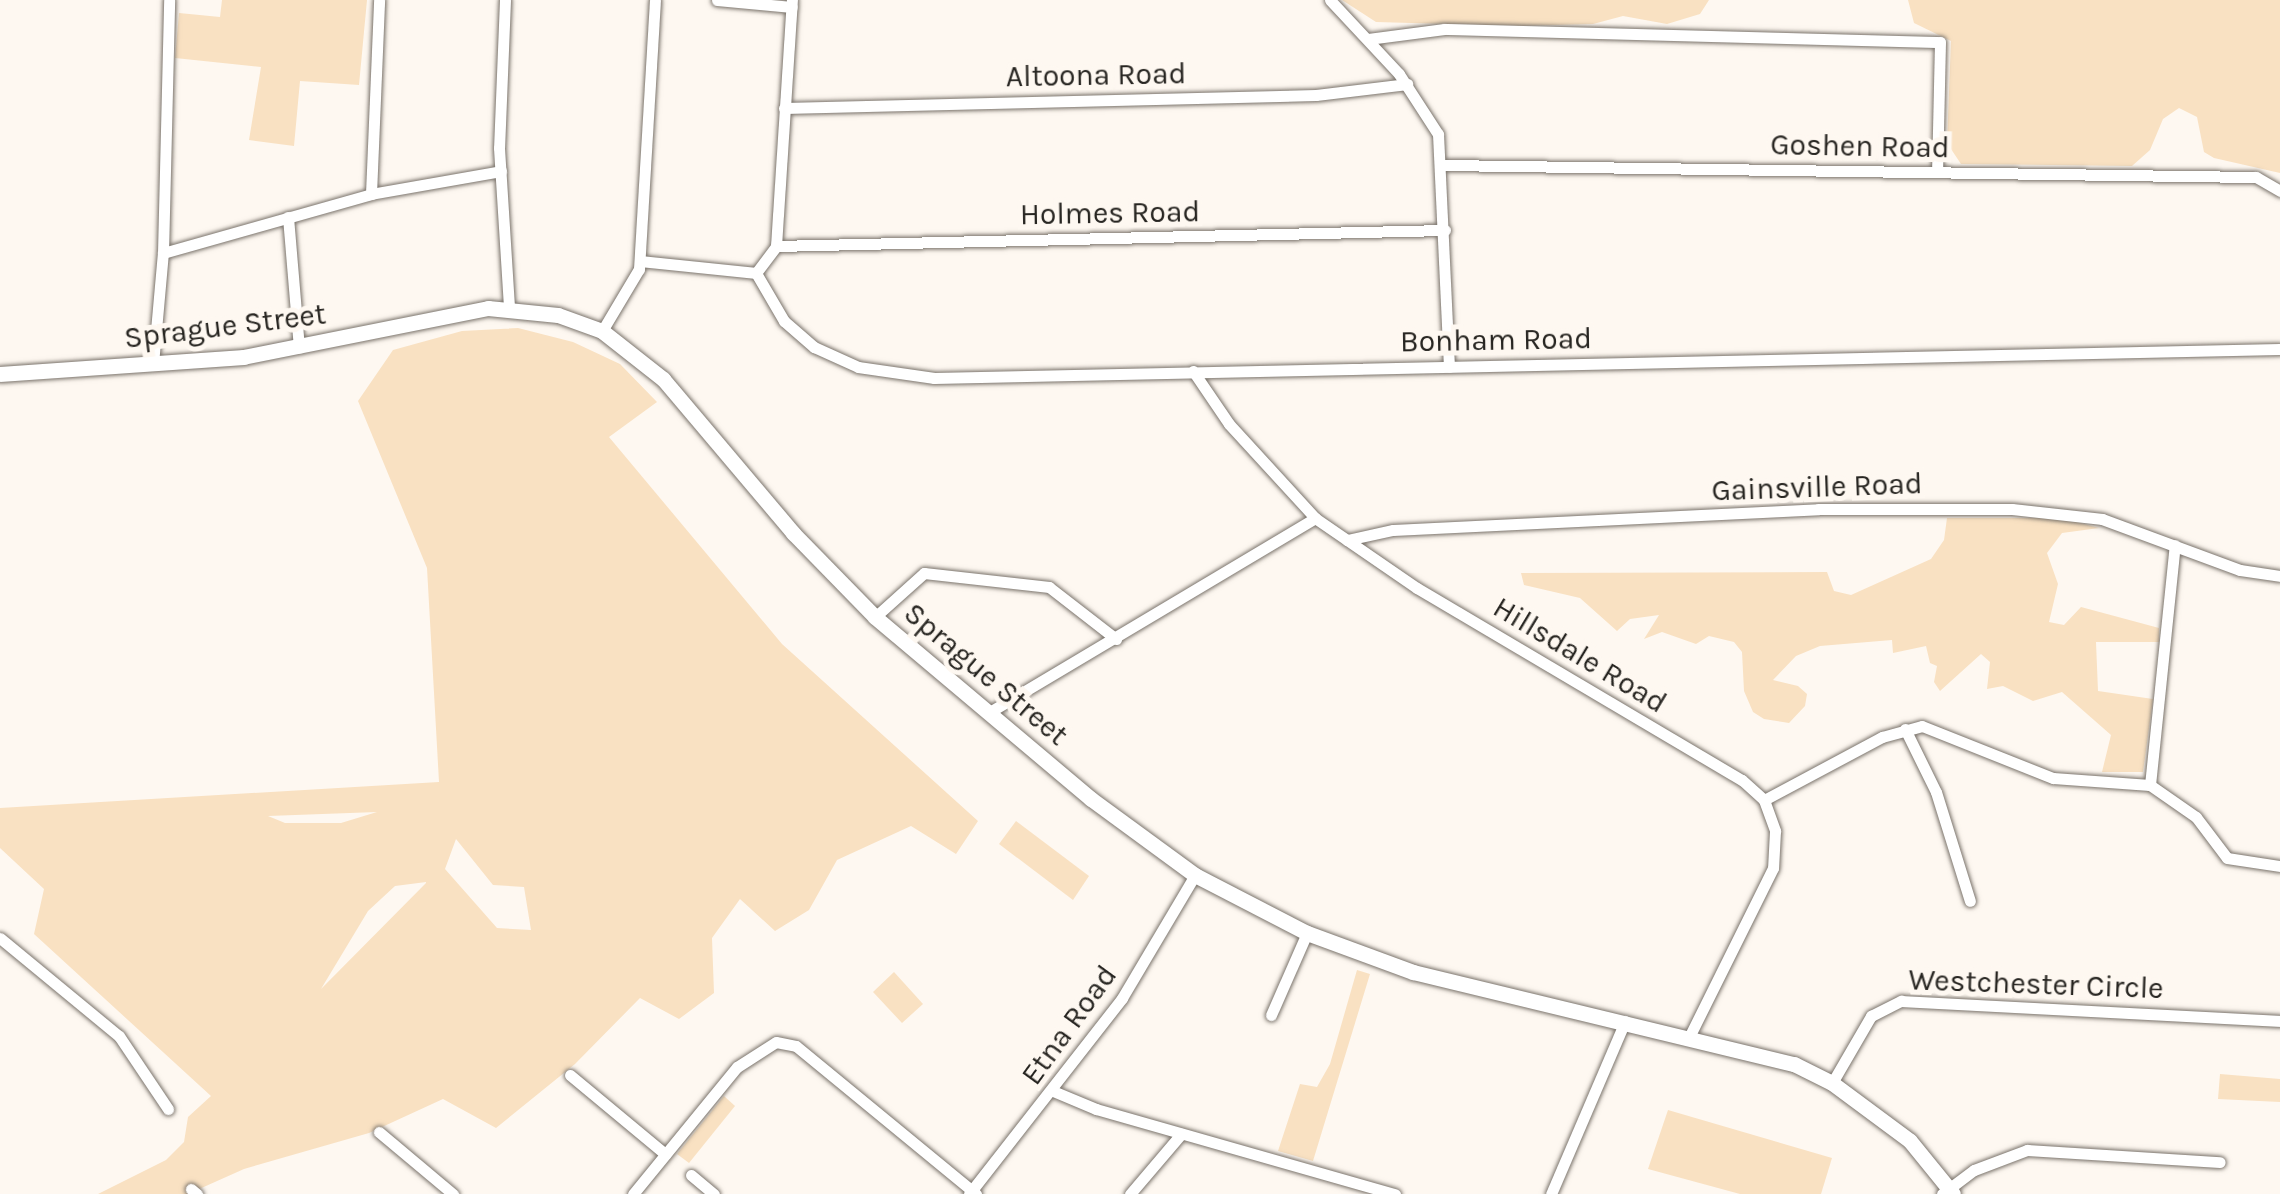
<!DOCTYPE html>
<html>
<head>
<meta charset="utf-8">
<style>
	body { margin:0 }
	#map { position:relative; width:2280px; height:1194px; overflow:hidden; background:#fef8f1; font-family:Karla,sans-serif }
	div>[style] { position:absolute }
	.green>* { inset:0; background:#f9e1c2 }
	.roads { filter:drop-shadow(0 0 2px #7a736b) drop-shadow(0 0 2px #7a736b) }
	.street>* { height:11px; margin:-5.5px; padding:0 5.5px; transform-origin:5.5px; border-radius:5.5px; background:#fff }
	.secondary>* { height:15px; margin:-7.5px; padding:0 7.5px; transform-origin:7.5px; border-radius:7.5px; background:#fff }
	span { translate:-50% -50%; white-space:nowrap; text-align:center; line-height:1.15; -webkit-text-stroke:10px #fef8f1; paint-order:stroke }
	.street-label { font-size:30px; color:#272521 }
</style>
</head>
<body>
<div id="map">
	<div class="green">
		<i style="clip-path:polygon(222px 0,367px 0,359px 85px,300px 81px,294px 146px,249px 140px,261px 67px,175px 58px,179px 13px,220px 17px)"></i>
		<i style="clip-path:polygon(1342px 0,1709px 0,1700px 14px,1667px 24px,1623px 16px,1593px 24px,1518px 26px,1376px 22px)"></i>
		<i style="clip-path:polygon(1908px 0,2280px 0,2280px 173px,2214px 158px,2204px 152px,2197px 117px,2179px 108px,2163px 119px,2150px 150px,2132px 166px,1961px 164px,1947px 143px,1951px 41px,1914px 23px)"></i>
		<i style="clip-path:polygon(evenodd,518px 328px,573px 342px,620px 364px,657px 402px,609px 437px,782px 644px,978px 821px,956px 854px,911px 826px,837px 860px,809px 910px,775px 931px,740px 899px,712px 938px,714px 993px,679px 1019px,640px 998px,575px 1064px,496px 1128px,443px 1099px,369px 1133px,244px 1169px,188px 1194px,98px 1194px,166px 1160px,184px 1142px,188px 1117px,211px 1096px,34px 934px,44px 889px,0 848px,0 808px,439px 782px,427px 568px,358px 401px,393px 350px,462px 331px,518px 328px,377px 812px,341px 823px,285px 823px,268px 816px,377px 812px,518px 328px,456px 839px,493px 885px,524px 887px,531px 930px,497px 928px,445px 869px,456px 839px,518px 328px,426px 882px,426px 883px,321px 989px,368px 911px,395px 886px,426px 882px)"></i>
		<i style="clip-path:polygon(1947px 518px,2062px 518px,2099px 528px,2062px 533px,2047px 553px,2058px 584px,2049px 622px,2064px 625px,2081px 607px,2159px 628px,2159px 642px,2096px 642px,2098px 691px,2153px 699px,2143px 772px,2102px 772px,2111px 735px,2062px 692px,2033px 701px,2003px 686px,1987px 689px,1990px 662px,1981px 654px,1940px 691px,1934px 682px,1937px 666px,1930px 663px,1926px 646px,1893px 653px,1892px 640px,1820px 646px,1796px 656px,1773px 680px,1798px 686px,1807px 694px,1805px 706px,1789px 723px,1764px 719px,1753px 712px,1744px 691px,1742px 652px,1734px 642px,1709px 636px,1696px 644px,1662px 632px,1644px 639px,1659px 615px,1630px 619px,1617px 631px,1580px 598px,1524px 585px,1521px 573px,1827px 572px,1834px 591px,1851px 595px,1931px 559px,1944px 540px)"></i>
		<i style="clip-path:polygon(1016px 821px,1089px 876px,1073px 900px,999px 844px)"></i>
		<i style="clip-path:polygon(1357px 970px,1370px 974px,1313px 1161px,1278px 1151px,1300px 1084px,1317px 1087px,1330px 1064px)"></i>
		<i style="clip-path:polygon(894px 972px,923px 1004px,902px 1023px,873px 992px)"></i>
		<i style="clip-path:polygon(2220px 1074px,2280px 1079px,2280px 1102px,2218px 1099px)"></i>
		<i style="clip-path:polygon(724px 1096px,735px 1106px,689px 1163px,677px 1154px)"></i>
		<i style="clip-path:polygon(1668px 1110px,1832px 1158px,1821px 1194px,1740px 1194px,1648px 1169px)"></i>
	</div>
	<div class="roads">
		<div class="street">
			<i style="left:505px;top:0;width:148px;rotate:92.3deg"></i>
			<i style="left:499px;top:148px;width:160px;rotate:86.4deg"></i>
			<i style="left:717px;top:0;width:75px;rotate:5.3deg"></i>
			<i style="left:1330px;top:0;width:101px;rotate:47deg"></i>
			<i style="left:1399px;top:74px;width:72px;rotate:57deg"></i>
			<i style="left:1438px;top:134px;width:233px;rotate:87.3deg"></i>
			<i style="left:1368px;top:39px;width:77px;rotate:-7.5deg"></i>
			<i style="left:1444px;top:29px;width:496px;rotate:1.5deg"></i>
			<i style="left:1940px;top:42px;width:130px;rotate:91.3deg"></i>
			<i style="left:784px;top:108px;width:532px;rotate:-1.4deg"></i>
			<i style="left:1316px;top:95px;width:92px;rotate:-6.9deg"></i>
			<i style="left:1444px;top:165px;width:812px;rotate:0.85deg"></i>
			<i style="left:2256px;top:177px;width:28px;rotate:30deg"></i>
			<i style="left:371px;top:194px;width:194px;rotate:-87.6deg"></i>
			<i style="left:288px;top:217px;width:131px;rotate:85.2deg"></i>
			<i style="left:776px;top:246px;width:669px;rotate:-1.37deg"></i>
			<i style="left:163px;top:253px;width:216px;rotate:-15.8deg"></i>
			<i style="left:371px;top:194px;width:132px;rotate:-10deg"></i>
			<i style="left:640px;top:261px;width:117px;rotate:5.9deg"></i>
			<i style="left:756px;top:273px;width:56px;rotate:59.7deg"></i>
			<i style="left:784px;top:321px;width:40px;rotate:41deg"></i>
			<i style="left:814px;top:347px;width:48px;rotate:24.4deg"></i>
			<i style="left:858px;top:367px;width:77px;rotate:8.2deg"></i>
			<i style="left:934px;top:378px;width:1346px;rotate:-1.23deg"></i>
			<i style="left:756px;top:273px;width:34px;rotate:-53deg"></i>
			<i style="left:776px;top:246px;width:247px;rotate:-86.3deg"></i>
			<i style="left:602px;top:331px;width:72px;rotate:-59.2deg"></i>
			<i style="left:639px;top:269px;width:269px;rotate:-86.6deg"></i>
			<i style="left:153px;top:364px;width:111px;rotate:-84.9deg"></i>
			<i style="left:163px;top:253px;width:253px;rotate:-88.6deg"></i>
			<i style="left:1193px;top:371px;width:64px;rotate:55.8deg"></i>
			<i style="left:1229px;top:424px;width:127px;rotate:47.5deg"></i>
			<i style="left:1315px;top:518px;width:124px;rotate:34.5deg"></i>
			<i style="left:1417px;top:588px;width:377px;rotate:30.6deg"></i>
			<i style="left:1742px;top:780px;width:30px;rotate:42deg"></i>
			<i style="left:1764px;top:800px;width:33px;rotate:70deg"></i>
			<i style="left:1775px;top:831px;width:37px;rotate:93deg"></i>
			<i style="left:1773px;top:868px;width:186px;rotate:116.4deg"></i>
			<i style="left:1347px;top:540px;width:47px;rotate:-12.3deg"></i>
			<i style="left:1393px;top:530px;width:426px;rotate:-2.8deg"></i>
			<i style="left:1818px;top:509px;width:194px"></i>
			<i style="left:2012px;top:509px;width:91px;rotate:6.3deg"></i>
			<i style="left:2102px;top:519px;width:147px;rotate:20.3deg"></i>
			<i style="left:2240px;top:570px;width:40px;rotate:8.5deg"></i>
			<i style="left:875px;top:617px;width:66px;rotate:-41.9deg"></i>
			<i style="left:924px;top:573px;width:126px;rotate:6.4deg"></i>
			<i style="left:1049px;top:587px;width:85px;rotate:37.8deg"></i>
			<i style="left:988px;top:713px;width:381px;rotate:-30.8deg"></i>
			<i style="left:1905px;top:729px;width:70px;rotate:63.8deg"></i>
			<i style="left:1936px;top:792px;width:114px;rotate:72.7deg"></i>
			<i style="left:2150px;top:785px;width:241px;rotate:-84.1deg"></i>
			<i style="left:1764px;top:800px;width:134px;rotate:-28.1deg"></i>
			<i style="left:1882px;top:737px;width:41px;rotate:-15.4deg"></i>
			<i style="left:1922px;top:726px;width:141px;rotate:21.7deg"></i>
			<i style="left:2053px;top:778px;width:97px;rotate:4.1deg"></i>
			<i style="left:2150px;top:785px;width:56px;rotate:34.8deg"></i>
			<i style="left:2196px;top:817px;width:51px;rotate:52.9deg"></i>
			<i style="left:2227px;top:858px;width:54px;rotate:8.6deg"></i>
			<i style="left:0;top:938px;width:154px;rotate:39.5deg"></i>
			<i style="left:119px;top:1036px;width:88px;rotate:56.1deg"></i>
			<i style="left:1271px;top:1015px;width:90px;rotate:-66.3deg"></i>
			<i style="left:570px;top:1075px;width:124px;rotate:39.7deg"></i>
			<i style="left:1832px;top:1083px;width:78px;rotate:-59.8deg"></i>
			<i style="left:1871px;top:1016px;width:34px;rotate:-27deg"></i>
			<i style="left:1901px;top:1001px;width:380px;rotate:3deg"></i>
			<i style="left:1053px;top:1091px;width:47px;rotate:22.7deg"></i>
			<i style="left:1096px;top:1109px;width:311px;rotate:15.9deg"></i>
			<i style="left:379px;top:1132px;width:97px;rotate:40deg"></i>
			<i style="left:691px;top:1175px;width:30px;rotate:40deg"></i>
			<i style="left:191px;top:1189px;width:8px;rotate:40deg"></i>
			<i style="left:633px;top:1194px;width:164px;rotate:-50.7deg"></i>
			<i style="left:737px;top:1067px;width:46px;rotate:-32.7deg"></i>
			<i style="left:776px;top:1042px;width:20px;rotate:11deg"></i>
			<i style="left:796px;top:1046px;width:233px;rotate:39.4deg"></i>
			<i style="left:969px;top:1194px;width:249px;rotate:-52deg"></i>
			<i style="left:1122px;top:998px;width:143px;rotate:-59.3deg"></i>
			<i style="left:1130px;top:1194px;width:79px;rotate:-49.6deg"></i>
			<i style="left:1551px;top:1194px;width:188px;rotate:-66.8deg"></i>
			<i style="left:1942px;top:1194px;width:40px;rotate:-37deg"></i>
			<i style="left:1974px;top:1170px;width:57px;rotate:-20.7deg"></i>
			<i style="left:2027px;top:1150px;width:193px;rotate:3.6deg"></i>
		</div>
		<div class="secondary">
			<i style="left:0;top:374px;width:244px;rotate:-4deg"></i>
			<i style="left:243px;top:357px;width:250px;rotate:-11.3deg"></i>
			<i style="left:488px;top:308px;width:70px;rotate:5.7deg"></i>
			<i style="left:558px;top:315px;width:47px;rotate:20deg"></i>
			<i style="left:602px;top:331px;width:78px;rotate:38.2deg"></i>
			<i style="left:663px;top:379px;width:202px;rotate:49.8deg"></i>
			<i style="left:793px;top:533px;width:117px;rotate:45.7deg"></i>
			<i style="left:875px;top:617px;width:282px;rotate:40.1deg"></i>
			<i style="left:1091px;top:799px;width:129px;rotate:36.2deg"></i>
			<i style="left:1195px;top:875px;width:126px;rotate:27.4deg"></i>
			<i style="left:1307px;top:933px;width:113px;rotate:20.2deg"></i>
			<i style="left:1413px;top:972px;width:392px;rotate:13.6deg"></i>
			<i style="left:1794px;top:1064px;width:42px;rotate:26.6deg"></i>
			<i style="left:1832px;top:1083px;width:97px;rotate:36.6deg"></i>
			<i style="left:1910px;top:1141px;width:68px;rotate:50.9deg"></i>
		</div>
	</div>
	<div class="street-label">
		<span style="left:1096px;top:75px;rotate:-1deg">Altoona Road</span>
		<span style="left:1860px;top:146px;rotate:1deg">Goshen Road</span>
		<span style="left:1110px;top:213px;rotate:-1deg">Holmes Road</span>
		<span style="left:225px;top:326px;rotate:-7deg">Sprague Street</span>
		<span style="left:1496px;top:340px;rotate:-1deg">Bonham Road</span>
		<span style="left:1817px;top:487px;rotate:-2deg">Gainsville Road</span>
		<span style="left:1580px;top:655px;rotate:31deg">Hillsdale Road</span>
		<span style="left:986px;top:674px;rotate:40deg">Sprague Street</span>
		<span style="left:2036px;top:984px;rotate:2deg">Westchester Circle</span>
		<span style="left:1069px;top:1025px;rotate:-54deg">Etna Road</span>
	</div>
</div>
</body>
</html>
